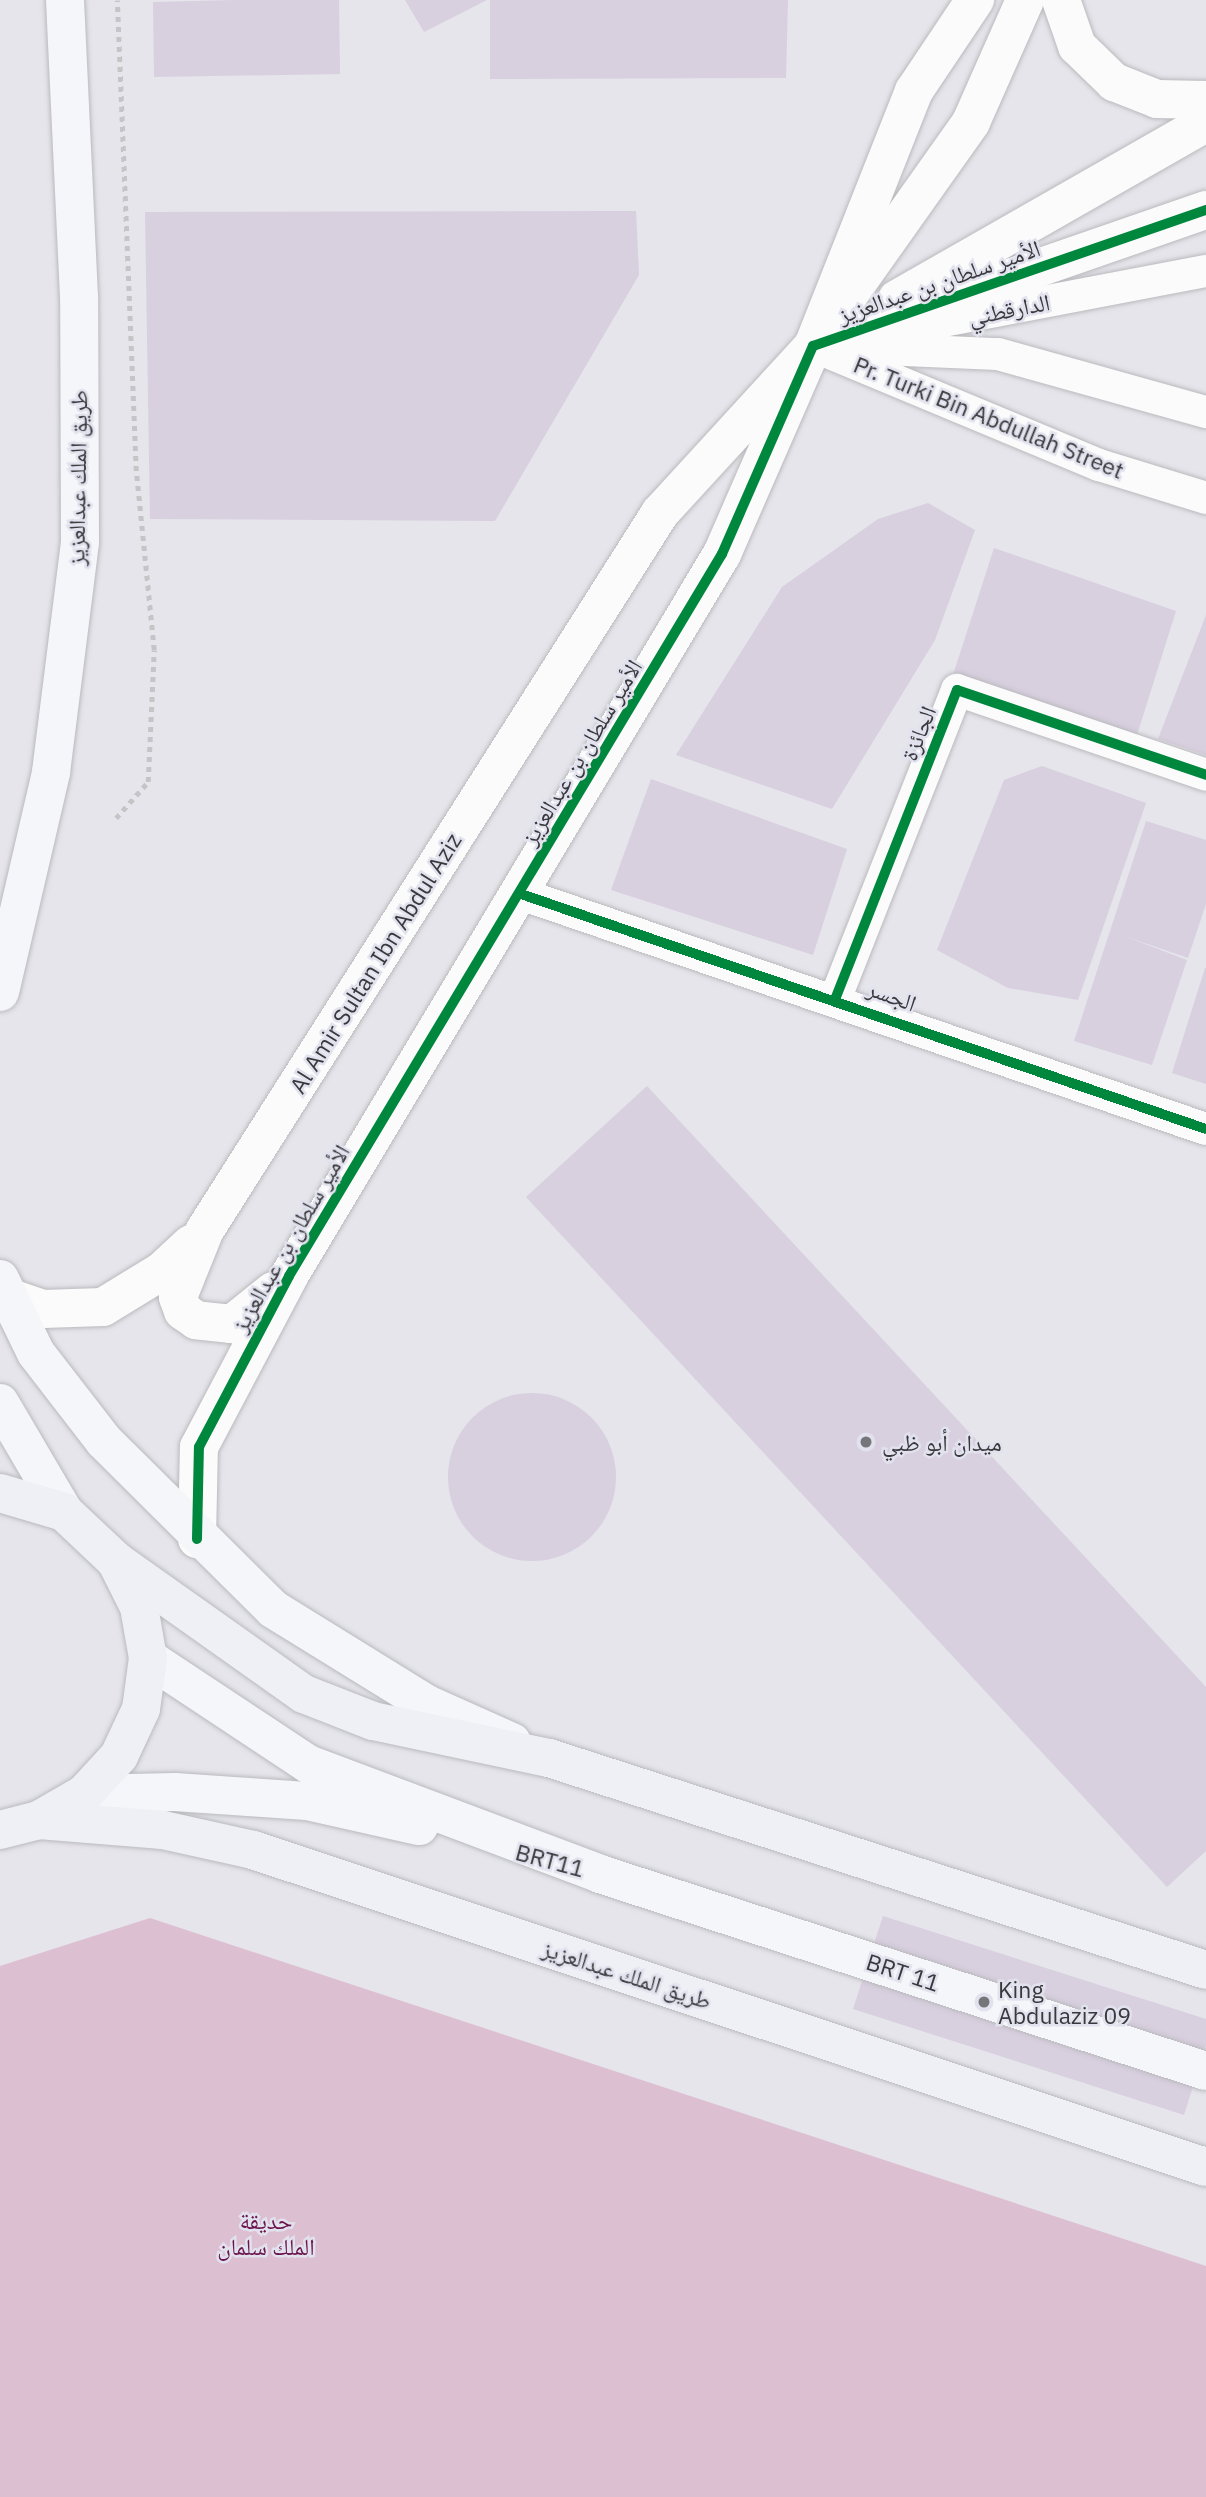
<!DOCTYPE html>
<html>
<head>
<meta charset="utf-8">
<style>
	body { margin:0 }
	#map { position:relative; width:1206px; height:2497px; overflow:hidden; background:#e5e5eb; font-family:"IBM Plex Sans","Noto Naskh Arabic",sans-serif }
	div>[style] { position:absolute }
	.green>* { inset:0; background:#ddbfd2 }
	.building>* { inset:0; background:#d8cfdf }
	.round { border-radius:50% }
	.path>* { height:4.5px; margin-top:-2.25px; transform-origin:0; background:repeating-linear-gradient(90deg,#c5c5c7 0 5px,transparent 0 10px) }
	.roads { filter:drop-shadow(0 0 2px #bababe) drop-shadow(0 0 2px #bababe) }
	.minor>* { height:32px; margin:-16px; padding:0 16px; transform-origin:16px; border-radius:16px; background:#fbfbfc }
	.tertiary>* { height:38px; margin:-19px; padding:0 19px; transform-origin:19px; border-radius:19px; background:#fbfbfc }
	.secondary>* { height:38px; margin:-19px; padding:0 19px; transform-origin:19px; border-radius:19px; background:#f4f6f9 }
	.primary>* { height:38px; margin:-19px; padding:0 19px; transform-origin:19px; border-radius:19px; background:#eef0f5 }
	.cycleway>* { height:10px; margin:-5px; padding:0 5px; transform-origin:5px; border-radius:5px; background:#00873e }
	.dots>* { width:19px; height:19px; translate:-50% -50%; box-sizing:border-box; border:4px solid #e2e2ee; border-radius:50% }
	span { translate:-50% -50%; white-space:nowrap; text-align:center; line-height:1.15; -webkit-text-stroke:5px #e2e2ee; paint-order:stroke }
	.street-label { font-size:23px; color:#39393d }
	.poi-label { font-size:23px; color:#39393d }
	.left { translate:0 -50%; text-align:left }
	.park-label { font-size:23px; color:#6b134c }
</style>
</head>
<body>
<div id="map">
	<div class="green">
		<i style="clip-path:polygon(150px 1918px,1206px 2266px,1206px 2497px,0 2497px,0 1966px)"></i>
	</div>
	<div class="building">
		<i style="clip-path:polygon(233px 0,339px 0,340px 74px,154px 77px,153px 2px)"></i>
		<i style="clip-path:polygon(405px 0,487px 0,424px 32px)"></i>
		<i style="clip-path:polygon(490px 0,788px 0,786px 78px,490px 79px)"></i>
		<i style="clip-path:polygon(636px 211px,639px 275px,495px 521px,150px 519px,145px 212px)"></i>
		<i style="clip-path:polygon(928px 503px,975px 530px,935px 640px,832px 809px,676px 755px,782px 587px,878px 519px)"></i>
		<i style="clip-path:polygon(994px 548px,1176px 611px,1137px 735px,953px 675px)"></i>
		<i style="clip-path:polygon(1206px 615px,1206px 755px,1158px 739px)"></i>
		<i style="clip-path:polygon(1042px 766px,1146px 803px,1078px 1000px,1008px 988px,937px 950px,1004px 780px)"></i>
		<i style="clip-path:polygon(651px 779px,847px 849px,813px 955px,611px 890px)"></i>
		<i style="clip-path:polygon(1146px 821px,1206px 840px,1206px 904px,1188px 958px,1124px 936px,1187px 960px,1152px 1065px,1074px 1041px)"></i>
		<i style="clip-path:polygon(1205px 968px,1206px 968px,1206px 1084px,1172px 1073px)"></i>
		<i style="clip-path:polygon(647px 1086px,1206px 1687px,1206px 1851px,1167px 1887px,526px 1197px)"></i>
		<i class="round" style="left:448px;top:1393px;width:168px;height:168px"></i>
		<i style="clip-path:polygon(883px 1916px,1206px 2019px,1206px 2045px,1184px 2115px,853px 2009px)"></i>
	</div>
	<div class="path">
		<i style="left:116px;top:818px;width:48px;rotate:-48.4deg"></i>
		<i style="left:148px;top:782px;width:132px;rotate:-87.4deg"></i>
		<i style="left:154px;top:650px;width:180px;rotate:-95.7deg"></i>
		<i style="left:136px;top:471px;width:471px;rotate:-92.3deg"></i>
	</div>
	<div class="roads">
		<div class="minor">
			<i style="left:901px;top:329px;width:310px;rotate:-10.8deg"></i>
			<i style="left:813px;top:346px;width:310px;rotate:22.6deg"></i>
			<i style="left:1099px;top:465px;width:112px;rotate:17.1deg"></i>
			<i style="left:835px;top:347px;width:163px;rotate:2.5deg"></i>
			<i style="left:998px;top:354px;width:216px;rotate:15.6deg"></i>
			<i style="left:521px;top:894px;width:724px;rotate:18.94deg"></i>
			<i style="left:836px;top:997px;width:330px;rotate:-68.5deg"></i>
			<i style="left:957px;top:690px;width:263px;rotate:18.8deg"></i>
		</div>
		<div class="tertiary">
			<i style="left:1061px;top:0;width:49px;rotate:70.8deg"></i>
			<i style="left:1077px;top:46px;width:52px;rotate:44.2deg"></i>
			<i style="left:1114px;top:82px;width:46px;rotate:21.6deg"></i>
			<i style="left:1157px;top:99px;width:49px;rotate:1.2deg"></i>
			<i style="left:848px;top:296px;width:213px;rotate:-54.7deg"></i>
			<i style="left:971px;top:122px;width:133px;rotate:-66.1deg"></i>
			<i style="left:897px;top:299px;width:356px;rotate:-29.7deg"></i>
			<i style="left:273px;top:1291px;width:53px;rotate:141.2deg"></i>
			<i style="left:232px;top:1324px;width:36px;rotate:-174deg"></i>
			<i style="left:196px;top:1320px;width:16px;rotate:-145deg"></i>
			<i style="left:183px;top:1311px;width:15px;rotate:-110deg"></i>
			<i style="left:178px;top:1297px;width:72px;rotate:-68.1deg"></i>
			<i style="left:205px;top:1230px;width:849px;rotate:-57.6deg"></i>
			<i style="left:660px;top:513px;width:226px;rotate:-47.5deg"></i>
			<i style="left:813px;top:346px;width:274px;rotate:-68.4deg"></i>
			<i style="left:914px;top:91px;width:110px;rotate:-56.2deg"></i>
			<i style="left:5px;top:1296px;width:40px;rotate:18.9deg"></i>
			<i style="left:43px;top:1309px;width:60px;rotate:-1.9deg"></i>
			<i style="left:103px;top:1307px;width:69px;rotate:-31.4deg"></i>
			<i style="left:162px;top:1271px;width:40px;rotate:-43deg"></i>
			<i style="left:197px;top:1539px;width:92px;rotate:-88.8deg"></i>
			<i style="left:199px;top:1447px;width:193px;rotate:-62.2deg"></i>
			<i style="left:289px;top:1276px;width:842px;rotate:-59.05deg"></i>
			<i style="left:722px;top:554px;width:227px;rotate:-66.4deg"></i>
			<i style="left:813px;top:346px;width:416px;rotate:-19.1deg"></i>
		</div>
		<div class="secondary">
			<i style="left:0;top:992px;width:226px;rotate:-76.9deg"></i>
			<i style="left:51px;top:772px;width:233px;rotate:-82.8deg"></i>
			<i style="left:80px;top:541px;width:244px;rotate:-90.2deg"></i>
			<i style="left:79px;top:297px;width:297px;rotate:-92.7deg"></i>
			<i style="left:0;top:1279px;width:82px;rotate:64.1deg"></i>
			<i style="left:36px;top:1353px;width:111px;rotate:52.3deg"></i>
			<i style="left:104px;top:1441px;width:238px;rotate:44.8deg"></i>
			<i style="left:273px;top:1609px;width:181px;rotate:31.7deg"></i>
			<i style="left:427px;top:1704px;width:93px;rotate:24.1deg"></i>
			<i style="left:0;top:1403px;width:126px;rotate:59.6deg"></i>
			<i style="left:148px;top:1658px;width:192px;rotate:33.5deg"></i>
			<i style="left:308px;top:1764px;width:312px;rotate:20.6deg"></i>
			<i style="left:600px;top:1874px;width:637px;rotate:18.01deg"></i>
			<i style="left:84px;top:1794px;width:91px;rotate:-1.3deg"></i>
			<i style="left:175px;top:1792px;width:132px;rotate:3.9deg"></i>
			<i style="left:307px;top:1801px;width:115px;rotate:12.6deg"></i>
		</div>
		<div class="primary">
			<i style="left:0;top:1493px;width:67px;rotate:16.5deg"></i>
			<i style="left:64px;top:1512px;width:71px;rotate:43.3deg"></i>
			<i style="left:116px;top:1561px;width:51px;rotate:63.4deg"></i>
			<i style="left:139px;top:1607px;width:52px;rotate:80deg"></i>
			<i style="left:148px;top:1658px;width:51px;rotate:97.8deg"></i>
			<i style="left:141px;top:1709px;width:52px;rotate:115.1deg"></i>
			<i style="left:119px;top:1756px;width:52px;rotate:132.6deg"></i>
			<i style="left:84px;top:1794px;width:52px;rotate:150deg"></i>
			<i style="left:39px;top:1820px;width:40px;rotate:165.6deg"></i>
			<i style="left:116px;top:1561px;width:230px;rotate:35.3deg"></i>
			<i style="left:304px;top:1694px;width:74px;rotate:21.4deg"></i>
			<i style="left:373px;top:1721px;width:180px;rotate:11.9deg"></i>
			<i style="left:549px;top:1758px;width:690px;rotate:17.88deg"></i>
			<i style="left:39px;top:1820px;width:124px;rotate:4.6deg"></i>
			<i style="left:163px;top:1830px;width:92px;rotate:12.5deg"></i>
			<i style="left:253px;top:1850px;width:1004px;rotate:18.4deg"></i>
		</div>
	</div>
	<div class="cycleway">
		<i style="left:521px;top:894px;width:724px;rotate:18.94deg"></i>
		<i style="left:836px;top:997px;width:330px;rotate:-68.5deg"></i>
		<i style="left:957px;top:690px;width:263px;rotate:18.8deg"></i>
		<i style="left:197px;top:1539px;width:92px;rotate:-88.8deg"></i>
		<i style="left:199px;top:1447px;width:193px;rotate:-62.2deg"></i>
		<i style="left:289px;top:1276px;width:842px;rotate:-59.05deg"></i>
		<i style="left:722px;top:554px;width:227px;rotate:-66.4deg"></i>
		<i style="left:813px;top:346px;width:416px;rotate:-19.1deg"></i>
	</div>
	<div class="dots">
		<i style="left:866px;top:1442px;background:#75757a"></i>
		<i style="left:984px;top:2002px;background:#75757a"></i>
	</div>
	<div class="street-label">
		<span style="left:939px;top:281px;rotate:-19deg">الأمير سلطان بن عبدالعزيز</span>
		<span style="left:1009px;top:309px;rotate:-11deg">الدارقطني</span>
		<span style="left:989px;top:417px;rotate:22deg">Pr. Turki Bin Abdullah Street</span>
		<span style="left:77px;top:478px;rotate:-89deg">طريق الملك عبدالعزيز</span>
		<span style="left:918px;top:733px;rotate:-68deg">الجائزة</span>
		<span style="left:581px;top:752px;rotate:-59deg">الأمير سلطان بن عبدالعزيز</span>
		<span style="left:375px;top:963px;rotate:-58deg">Al Amir Sultan Ibn Abdul Aziz</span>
		<span style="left:892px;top:995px;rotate:20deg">الجسر</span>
		<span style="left:290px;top:1238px;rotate:-60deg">الأمير سلطان بن عبدالعزيز</span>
		<span style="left:550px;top:1860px;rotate:15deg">BRT11</span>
		<span style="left:903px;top:1972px;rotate:18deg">BRT 11</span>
		<span style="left:627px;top:1974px;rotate:18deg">طريق الملك عبدالعزيز</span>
	</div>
	<div class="poi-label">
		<span class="left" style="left:882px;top:1442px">ميدان أبو ظبي</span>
		<span class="left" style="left:998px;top:2002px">King<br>Abdulaziz 09</span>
	</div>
	<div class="park-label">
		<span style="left:266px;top:2233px">حديقة<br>الملك سلمان</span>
	</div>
</div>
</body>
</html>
